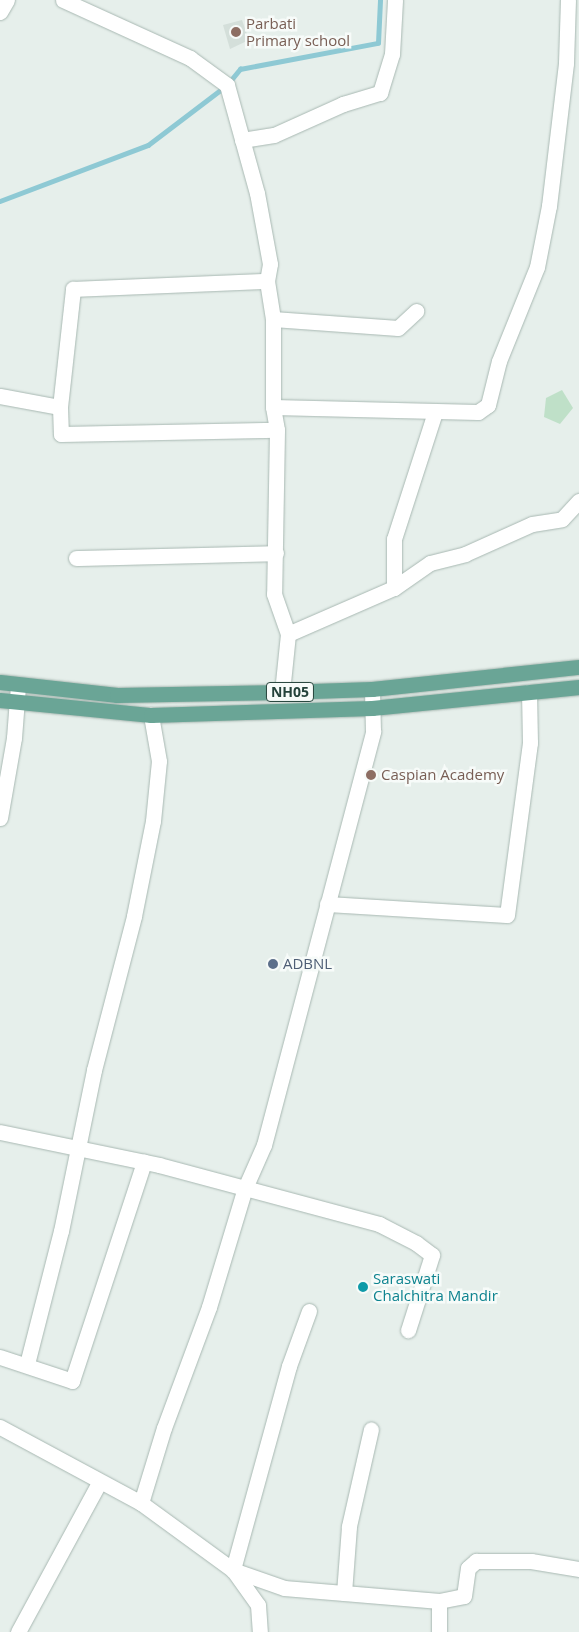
<!DOCTYPE html>
<html>
<head>
<meta charset="utf-8">
<style>
	body { margin:0 }
	#map { position:relative; width:579px; height:1632px; overflow:hidden; background:#e6efeb; font-family:"Open Sans",sans-serif }
	div>[style] { position:absolute }
	.built>* { inset:0; background:#d4dfda }
	.green>* { inset:0; background:#bfe0c8 }
	.stream>* { height:4.5px; margin:-2.25px; padding:0 2.25px; transform-origin:2.25px; border-radius:2.25px; background:#8ec9d4 }
	.roads { filter:drop-shadow(0 0 1px #a8b8b2) drop-shadow(0 0 1px #a8b8b2) }
	.minor>* { height:15px; margin:-7.5px; padding:0 7.5px; transform-origin:7.5px; border-radius:7.5px; background:#fff }
	.major>* { height:15px; margin:-7.5px; padding:0 7.5px; transform-origin:7.5px; border-radius:7.5px; background:#6aa596 }
	.dots>* { width:14px; height:14px; translate:-50% -50%; box-sizing:border-box; border:2px solid #f7fbf9; border-radius:50% }
	span { translate:-50% -50%; white-space:nowrap; text-align:center; line-height:1.15; -webkit-text-stroke:5px #f7fbf9; paint-order:stroke }
	.shield-label span { padding:1px 4px; background:#f7fbf9; border:1px solid; border-radius:4px; -webkit-text-stroke-width:0 }
	.shield-label { font-size:14px; color:#24423a; font-weight:700 }
	.education-label { font-size:15px; color:#785e54 }
	.left { translate:0 -50%; text-align:left }
	.service-label { font-size:15px; color:#4e5e75 }
	.culture-label { font-size:15px; color:#0d838f }
</style>
</head>
<body>
<div id="map">
	<div class="built">
		<i style="clip-path:polygon(242px 20px,249px 40px,230px 49px,223px 25px)"></i>
	</div>
	<div class="green">
		<i style="clip-path:polygon(562px 390px,573px 408px,560px 424px,544px 417px,546px 398px)"></i>
	</div>
	<div class="stream">
		<i style="left:0;top:201px;width:158px;rotate:-20.7deg"></i>
		<i style="left:148px;top:145px;width:99px;rotate:-37.2deg"></i>
		<i style="left:227px;top:85px;width:21px;rotate:-51deg"></i>
		<i style="left:240px;top:69px;width:140px;rotate:-10.7deg"></i>
		<i style="left:378px;top:43px;width:43px;rotate:-87.3deg"></i>
	</div>
	<div class="roads">
		<div class="minor">
			<i style="left:63px;top:0;width:140px;rotate:24.5deg"></i>
			<i style="left:190px;top:58px;width:46px;rotate:36.1deg"></i>
			<i style="left:227px;top:85px;width:112px;rotate:74.5deg"></i>
			<i style="left:257px;top:193px;width:72px;rotate:79.6deg"></i>
			<i style="left:270px;top:264px;width:17px;rotate:100deg"></i>
			<i style="left:267px;top:281px;width:38px;rotate:81deg"></i>
			<i style="left:273px;top:319px;width:88px;rotate:90deg"></i>
			<i style="left:273px;top:407px;width:23px;rotate:80deg"></i>
			<i style="left:277px;top:430px;width:164px;rotate:91deg"></i>
			<i style="left:274px;top:594px;width:42px;rotate:70.7deg"></i>
			<i style="left:288px;top:634px;width:58px;rotate:95.9deg"></i>
			<i style="left:0;top:12px;width:14px;rotate:-60deg"></i>
			<i style="left:242px;top:140px;width:32px;rotate:-9deg"></i>
			<i style="left:274px;top:135px;width:76px;rotate:-24.2deg"></i>
			<i style="left:343px;top:104px;width:39px;rotate:-17deg"></i>
			<i style="left:380px;top:93px;width:41px;rotate:-72.9deg"></i>
			<i style="left:392px;top:54px;width:54px;rotate:-86.8deg"></i>
			<i style="left:273px;top:319px;width:125px;rotate:4.1deg"></i>
			<i style="left:398px;top:328px;width:25px;rotate:-43deg"></i>
			<i style="left:0;top:396px;width:61px;rotate:10.4deg"></i>
			<i style="left:60px;top:407px;width:27px;rotate:88deg"></i>
			<i style="left:61px;top:434px;width:216px;rotate:-1.1deg"></i>
			<i style="left:60px;top:407px;width:119px;rotate:-83.7deg"></i>
			<i style="left:73px;top:289px;width:194px;rotate:-2.4deg"></i>
			<i style="left:273px;top:407px;width:205px;rotate:1.4deg"></i>
			<i style="left:478px;top:412px;width:12px;rotate:-35deg"></i>
			<i style="left:488px;top:405px;width:45px;rotate:-76deg"></i>
			<i style="left:499px;top:361px;width:101px;rotate:-68deg"></i>
			<i style="left:537px;top:267px;width:62px;rotate:-78.9deg"></i>
			<i style="left:549px;top:206px;width:144px;rotate:-83.2deg"></i>
			<i style="left:566px;top:63px;width:63px;rotate:-88.2deg"></i>
			<i style="left:76px;top:558px;width:200px;rotate:-1.4deg"></i>
			<i style="left:394px;top:588px;width:49px;rotate:-90deg"></i>
			<i style="left:394px;top:539px;width:133px;rotate:-72.1deg"></i>
			<i style="left:288px;top:634px;width:116px;rotate:-23.5deg"></i>
			<i style="left:394px;top:588px;width:44px;rotate:-34.8deg"></i>
			<i style="left:430px;top:563px;width:36px;rotate:-14deg"></i>
			<i style="left:465px;top:554px;width:73px;rotate:-24.1deg"></i>
			<i style="left:532px;top:524px;width:30px;rotate:-9deg"></i>
			<i style="left:562px;top:519px;width:25px;rotate:-47deg"></i>
			<i style="left:0;top:818px;width:81px;rotate:-80.1deg"></i>
			<i style="left:14px;top:738px;width:52px;rotate:-85.6deg"></i>
			<i style="left:327px;top:904px;width:180px;rotate:3.5deg"></i>
			<i style="left:507px;top:915px;width:174px;rotate:-82.4deg"></i>
			<i style="left:530px;top:743px;width:51px;rotate:-91.1deg"></i>
			<i style="left:0;top:1132px;width:162px;rotate:11.7deg"></i>
			<i style="left:159px;top:1165px;width:228px;rotate:15deg"></i>
			<i style="left:379px;top:1224px;width:42px;rotate:27.2deg"></i>
			<i style="left:416px;top:1243px;width:20px;rotate:37deg"></i>
			<i style="left:432px;top:1255px;width:79px;rotate:107.7deg"></i>
			<i style="left:309px;top:1311px;width:59px;rotate:110deg"></i>
			<i style="left:289px;top:1366px;width:212px;rotate:105.4deg"></i>
			<i style="left:233px;top:1570px;width:54px;rotate:19.4deg"></i>
			<i style="left:284px;top:1588px;width:156px;rotate:4.8deg"></i>
			<i style="left:439px;top:1601px;width:25px;rotate:-11deg"></i>
			<i style="left:464px;top:1596px;width:28px;rotate:-82deg"></i>
			<i style="left:468px;top:1568px;width:11px;rotate:-41deg"></i>
			<i style="left:476px;top:1561px;width:55px"></i>
			<i style="left:531px;top:1561px;width:49px;rotate:9.5deg"></i>
			<i style="left:0;top:1357px;width:76px;rotate:18.4deg"></i>
			<i style="left:72px;top:1381px;width:231px;rotate:-71.8deg"></i>
			<i style="left:27px;top:1364px;width:137px;rotate:-75.7deg"></i>
			<i style="left:61px;top:1231px;width:164px;rotate:-78.4deg"></i>
			<i style="left:94px;top:1070px;width:159px;rotate:-75.4deg"></i>
			<i style="left:134px;top:916px;width:97px;rotate:-78.7deg"></i>
			<i style="left:153px;top:821px;width:60px;rotate:-84.3deg"></i>
			<i style="left:159px;top:761px;width:47px;rotate:-99.9deg"></i>
			<i style="left:0;top:1427px;width:160px;rotate:28.3deg"></i>
			<i style="left:141px;top:1503px;width:114px;rotate:36.1deg"></i>
			<i style="left:233px;top:1570px;width:43px;rotate:54.5deg"></i>
			<i style="left:258px;top:1605px;width:27px;rotate:86deg"></i>
			<i style="left:141px;top:1503px;width:78px;rotate:-73deg"></i>
			<i style="left:164px;top:1428px;width:129px;rotate:-69.6deg"></i>
			<i style="left:209px;top:1307px;width:124px;rotate:-73.2deg"></i>
			<i style="left:245px;top:1188px;width:47px;rotate:-66.2deg"></i>
			<i style="left:264px;top:1145px;width:428px;rotate:-75.2deg"></i>
			<i style="left:373px;top:731px;width:42px;rotate:-91.4deg"></i>
			<i style="left:344px;top:1593px;width:67px;rotate:-85.7deg"></i>
			<i style="left:349px;top:1526px;width:99px;rotate:-77.2deg"></i>
			<i style="left:439px;top:1601px;width:31px;rotate:90deg"></i>
			<i style="left:18px;top:1632px;width:170px;rotate:-61.5deg"></i>
		</div>
		<div class="major">
			<i style="left:0;top:682px;width:118px;rotate:6.3deg"></i>
			<i style="left:117px;top:695px;width:165px;rotate:-1deg"></i>
			<i style="left:282px;top:692px;width:90px;rotate:-1.9deg"></i>
			<i style="left:372px;top:689px;width:208px;rotate:-6.1deg"></i>
			<i style="left:0;top:700px;width:152px;rotate:5.7deg"></i>
			<i style="left:151px;top:715px;width:221px;rotate:-1.8deg"></i>
			<i style="left:372px;top:708px;width:208px;rotate:-5.8deg"></i>
		</div>
	</div>
	<div class="dots">
		<i style="left:236px;top:32px;background:#8d6e63"></i>
		<i style="left:371px;top:775px;background:#8d6e63"></i>
		<i style="left:273px;top:964px;background:#5c6f8a"></i>
		<i style="left:363px;top:1287px;background:#0f9aa8"></i>
	</div>
	<div class="shield-label">
		<span style="left:290px;top:692px">NH05</span>
	</div>
	<div class="education-label">
		<span class="left" style="left:246px;top:32px">Parbati<br>Primary school</span>
		<span class="left" style="left:381px;top:775px">Caspian Academy</span>
	</div>
	<div class="service-label">
		<span class="left" style="left:283px;top:964px">ADBNL</span>
	</div>
	<div class="culture-label">
		<span class="left" style="left:373px;top:1287px">Saraswati<br>Chalchitra Mandir</span>
	</div>
</div>
</body>
</html>
